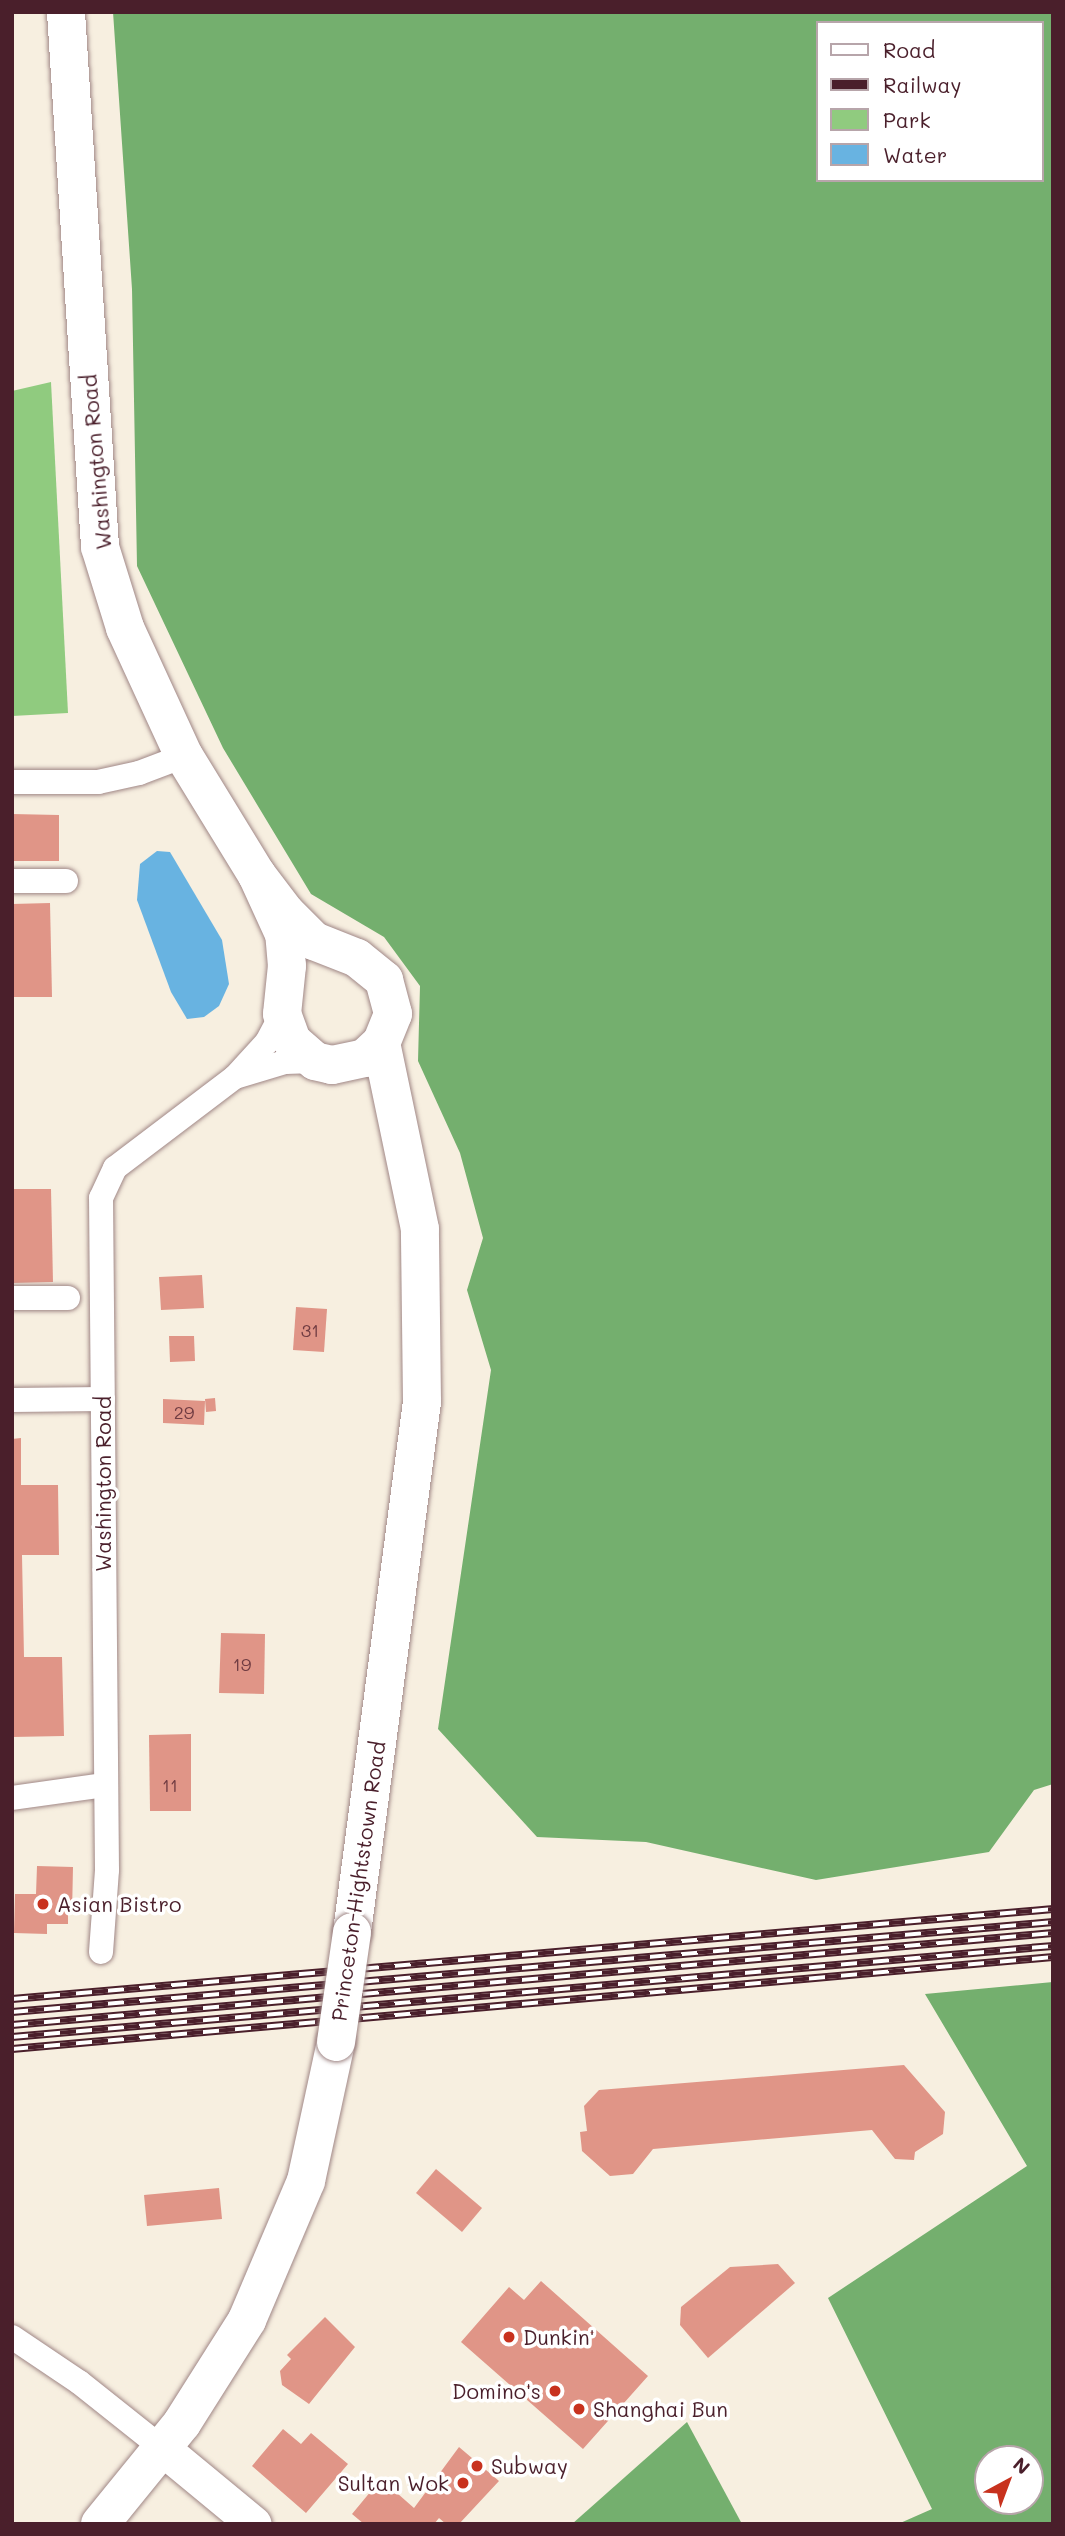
<!DOCTYPE html>
<html>
<head>
<meta charset="utf-8">
<style>
	body { margin:0 }
	#map { position:relative; width:1065px; height:2536px; overflow:hidden; background:#f7efe0; font-family:Mali,sans-serif }
	div>[style] { position:absolute }
	.green>* { inset:0; background:#90cb7f }
	.forest>* { inset:0; background:#74af6e }
	.water>* { inset:0; background:#68b3e1 }
	.building>* { inset:0; background:#e09587 }
	.roads { filter:drop-shadow(0 0 2px #a08786) drop-shadow(0 0 2px #a08786) }
	.street>* { height:24px; margin:-12px; padding:0 12px; transform-origin:12px; border-radius:12px; background:#fff }
	.secondary>* { height:35px; margin:-17.5px; padding:0 17.5px; transform-origin:17.5px; border-radius:17.5px; background:#fff }
	.primary>* { height:38px; margin:-19px; padding:0 19px; transform-origin:19px; border-radius:19px; background:#fff }
	.rail>* { height:8px; margin-top:-4px; transform-origin:0; background:repeating-linear-gradient(90deg,#fff 0 16px,#4a1f2b 0 32px); box-sizing:border-box; border-block:2px solid #4a1f2b }
	.bridges { filter:drop-shadow(0 0 2px #a08786) drop-shadow(0 0 2px #a08786) }
	.primary-bridge>* { height:38px; margin:-19px; padding:0 19px; transform-origin:19px; border-radius:19px; background:#fff }
	.dots>* { width:19px; height:19px; translate:-50% -50%; box-sizing:border-box; border:4px solid #fff; border-radius:50% }
	span { translate:-50% -50%; white-space:nowrap; text-align:center; line-height:1.15; -webkit-text-stroke:7px #fff; paint-order:stroke }
	.number-label { font-size:18px; color:#703c42 }
	.number-label span { -webkit-text-stroke-width:0 }
	.street-label { font-size:21px; color:#4a1f2b }
	.poi-label { font-size:21px; color:#4a1f2b }
	.left { translate:0 -50%; text-align:left }
	.right { translate:-100% -50%; text-align:right }
	.frame { position:absolute; inset:0; border:14px solid #4a1f2b; pointer-events:none }
	.legend { position:absolute; left:816px; top:21px; width:228px; height:161px; box-sizing:border-box; background:#fff; border:2px solid #b7a5aa; margin:0; padding:9px 12px; list-style:none; font-size:21px; color:#4a1f2b }
	.legend li { display:flex; align-items:center; gap:14px; height:35px }
	.legend b { width:35px; border:2px solid #b7a5aa }
	.north { position:absolute; left:974px; top:2445px; width:70px; height:70px; box-sizing:border-box; background:#fff; border:2px solid #b7a5aa; border-radius:50%; rotate:41deg; font-size:19px; font-weight:700; line-height:28px; text-align:center; color:#4a1f2b }
	.north::after { content:''; display:block; margin:auto; width:24px; height:32px; background:#c8321e; clip-path:polygon(50% 0,100% 100%,50% 72%,0 100%) }
</style>
</head>
<body>
<div id="map">
	<div class="green">
		<i style="clip-path:polygon(51px 382px,68px 713px,12px 716px,12px 391px)"></i>
	</div>
	<div class="forest">
		<i style="clip-path:polygon(evenodd,113px 12px,1053px 12px,1053px 1784px,1034px 1790px,989px 1852px,816px 1880px,646px 1842px,537px 1837px,438px 1729px,491px 1370px,467px 1290px,483px 1238px,460px 1153px,418px 1061px,420px 986px,384px 937px,311px 894px,223px 748px,137px 566px,132px 289px,113px 12px,818px 23px,1042px 23px,1042px 180px,818px 180px,818px 23px)"></i>
		<i style="clip-path:polygon(evenodd,1053px 1982px,1053px 2524px,898px 2524px,932px 2509px,828px 2298px,1027px 2166px,925px 1994px,1053px 1982px,988px 2459px,1030px 2459px,1030px 2501px,988px 2501px,988px 2459px)"></i>
		<i style="clip-path:polygon(687px 2422px,742px 2524px,572px 2524px)"></i>
	</div>
	<div class="water">
		<i style="clip-path:polygon(157px 851px,170px 852px,222px 940px,229px 984px,219px 1006px,204px 1017px,187px 1019px,171px 992px,137px 900px,140px 864px)"></i>
	</div>
	<div class="building">
		<i style="clip-path:polygon(12px 814px,59px 815px,59px 861px,12px 861px)"></i>
		<i style="clip-path:polygon(50px 903px,52px 997px,12px 997px,12px 904px)"></i>
		<i style="clip-path:polygon(12px 1189px,51px 1189px,53px 1282px,12px 1283px)"></i>
		<i style="clip-path:polygon(202px 1275px,204px 1308px,161px 1310px,159px 1277px)"></i>
		<i style="clip-path:polygon(296px 1307px,327px 1309px,324px 1352px,293px 1350px)"></i>
		<i style="clip-path:polygon(169px 1336px,194px 1336px,195px 1361px,170px 1362px)"></i>
		<i style="clip-path:polygon(215px 1398px,216px 1411px,206px 1412px,205px 1399px)"></i>
		<i style="clip-path:polygon(163px 1399px,205px 1401px,204px 1425px,163px 1423px)"></i>
		<i style="clip-path:polygon(21px 1438px,21px 1485px,58px 1485px,59px 1555px,22px 1555px,24px 1657px,62px 1657px,64px 1736px,12px 1737px,12px 1439px)"></i>
		<i style="clip-path:polygon(221px 1633px,265px 1634px,264px 1694px,219px 1693px)"></i>
		<i style="clip-path:polygon(191px 1734px,191px 1811px,150px 1811px,149px 1735px)"></i>
		<i style="clip-path:polygon(37px 1866px,73px 1867px,72px 1914px,68px 1913px,68px 1924px,47px 1924px,47px 1934px,14px 1933px,15px 1894px,36px 1894px)"></i>
		<i style="clip-path:polygon(904px 2065px,945px 2112px,943px 2134px,915px 2152px,914px 2160px,895px 2159px,872px 2130px,653px 2149px,633px 2174px,610px 2176px,582px 2151px,580px 2132px,587px 2131px,584px 2106px,599px 2090px)"></i>
		<i style="clip-path:polygon(436px 2169px,482px 2208px,462px 2232px,416px 2193px)"></i>
		<i style="clip-path:polygon(219px 2188px,222px 2219px,147px 2226px,144px 2195px)"></i>
		<i style="clip-path:polygon(778px 2264px,795px 2283px,708px 2358px,680px 2325px,681px 2307px,730px 2267px)"></i>
		<i style="clip-path:polygon(541px 2281px,648px 2376px,583px 2449px,461px 2342px,509px 2287px,524px 2300px)"></i>
		<i style="clip-path:polygon(325px 2317px,355px 2347px,309px 2404px,282px 2385px,280px 2371px,291px 2359px,287px 2355px)"></i>
		<i style="clip-path:polygon(283px 2429px,301px 2444px,311px 2433px,348px 2464px,306px 2513px,252px 2466px)"></i>
		<i style="clip-path:polygon(459px 2447px,499px 2481px,459px 2524px,446px 2524px,439px 2518px,434px 2524px,364px 2524px,352px 2514px,381px 2479px,414px 2508px)"></i>
	</div>
	<div class="roads">
		<div class="street">
			<i style="left:12px;top:782px;width:86px"></i>
			<i style="left:98px;top:782px;width:42px;rotate:-12.4deg"></i>
			<i style="left:139px;top:773px;width:48px;rotate:-20.7deg"></i>
			<i style="left:12px;top:881px;width:54px"></i>
			<i style="left:235px;top:1077px;width:52px;rotate:-16.7deg"></i>
			<i style="left:285px;top:1062px;width:30px;rotate:-2deg"></i>
			<i style="left:12px;top:1298px;width:56px"></i>
			<i style="left:12px;top:1400px;width:91px;rotate:-0.6deg"></i>
			<i style="left:12px;top:1798px;width:94px;rotate:-8deg"></i>
			<i style="left:101px;top:1952px;width:82px;rotate:-85.8deg"></i>
			<i style="left:107px;top:1870px;width:672px;rotate:-90.51deg"></i>
			<i style="left:101px;top:1198px;width:33px;rotate:-65deg"></i>
			<i style="left:115px;top:1168px;width:151px;rotate:-37.2deg"></i>
			<i style="left:235px;top:1077px;width:47px;rotate:-47.6deg"></i>
			<i style="left:267px;top:1042px;width:32px;rotate:-62deg"></i>
			<i style="left:12px;top:2337px;width:81px;rotate:33.9deg"></i>
			<i style="left:79px;top:2382px;width:106px;rotate:38.5deg"></i>
		</div>
		<div class="secondary">
			<i style="left:162px;top:2448px;width:119px;rotate:39.6deg"></i>
		</div>
		<div class="primary">
			<i style="left:66px;top:12px;width:536px;rotate:86.36deg"></i>
			<i style="left:100px;top:547px;width:85px;rotate:72.8deg"></i>
			<i style="left:125px;top:628px;width:141px;rotate:65.3deg"></i>
			<i style="left:184px;top:756px;width:140px;rotate:58.5deg"></i>
			<i style="left:257px;top:875px;width:48px;rotate:52.7deg"></i>
			<i style="left:286px;top:913px;width:40px;rotate:45deg"></i>
			<i style="left:314px;top:941px;width:46px;rotate:21.6deg"></i>
			<i style="left:357px;top:958px;width:35px;rotate:39deg"></i>
			<i style="left:384px;top:980px;width:35px;rotate:75deg"></i>
			<i style="left:393px;top:1014px;width:31px;rotate:112deg"></i>
			<i style="left:381px;top:1043px;width:22px;rotate:137deg"></i>
			<i style="left:365px;top:1058px;width:34px;rotate:168deg"></i>
			<i style="left:332px;top:1065px;width:17px;rotate:-167deg"></i>
			<i style="left:315px;top:1061px;width:30px;rotate:-139deg"></i>
			<i style="left:292px;top:1041px;width:29px;rotate:-110deg"></i>
			<i style="left:282px;top:1014px;width:48px;rotate:-84.1deg"></i>
			<i style="left:287px;top:966px;width:32px;rotate:-95deg"></i>
			<i style="left:284px;top:934px;width:65px;rotate:-114.6deg"></i>
			<i style="left:352px;top:1932px;width:535px;rotate:-82.48deg"></i>
			<i style="left:422px;top:1402px;width:173px;rotate:-90.7deg"></i>
			<i style="left:420px;top:1229px;width:190px;rotate:-101.8deg"></i>
			<i style="left:100px;top:2524px;width:130px;rotate:-50.9deg"></i>
			<i style="left:182px;top:2423px;width:122px;rotate:-57.7deg"></i>
			<i style="left:247px;top:2320px;width:151px;rotate:-67deg"></i>
			<i style="left:306px;top:2181px;width:142px;rotate:-77.8deg"></i>
		</div>
	</div>
	<div class="rail">
		<i style="left:12px;top:1999px;width:1045px;rotate:-4.94deg"></i>
		<i style="left:12px;top:2012px;width:1045px;rotate:-4.94deg"></i>
		<i style="left:12px;top:2025px;width:1045px;rotate:-5.05deg"></i>
		<i style="left:12px;top:2037px;width:1045px;rotate:-5deg"></i>
		<i style="left:12px;top:2049px;width:1045px;rotate:-5.05deg"></i>
	</div>
	<div class="bridges">
		<div class="primary-bridge">
			<i style="left:336px;top:2042px;width:111px;rotate:-81.7deg"></i>
		</div>
	</div>
	<div class="dots">
		<i style="left:43px;top:1904px;background:#c8321e"></i>
		<i style="left:509px;top:2337px;background:#c8321e"></i>
		<i style="left:555px;top:2391px;background:#c8321e"></i>
		<i style="left:579px;top:2409px;background:#c8321e"></i>
		<i style="left:477px;top:2466px;background:#c8321e"></i>
		<i style="left:463px;top:2483px;background:#c8321e"></i>
	</div>
	<div class="number-label">
		<span style="left:310px;top:1330px">31</span>
		<span style="left:184px;top:1412px">29</span>
		<span style="left:242px;top:1664px">19</span>
		<span style="left:170px;top:1785px">11</span>
	</div>
	<div class="street-label">
		<span style="left:96px;top:462px;rotate:-95deg">Washington Road</span>
		<span style="left:103px;top:1484px;rotate:-90deg">Washington Road</span>
		<span style="left:358px;top:1881px;rotate:-82deg">Princeton-Hightstown Road</span>
	</div>
	<div class="poi-label">
		<span class="left" style="left:57px;top:1904px">Asian Bistro</span>
		<span class="left" style="left:523px;top:2337px">Dunkin'</span>
		<span class="right" style="left:541px;top:2391px">Domino's</span>
		<span class="left" style="left:593px;top:2409px">Shanghai Bun</span>
		<span class="left" style="left:491px;top:2466px">Subway</span>
		<span class="right" style="left:449px;top:2483px">Sultan Wok</span>
	</div>
	<div class="frame"></div>
	<ul class="legend">
	<li><b style="height:9px;background:#fff"></b>Road</li>
	<li><b style="height:9px;background:#4a1f2b"></b>Railway</li>
	<li><b style="height:19px;background:#90cb7f"></b>Park</li>
	<li><b style="height:19px;background:#68b3e1"></b>Water</li>
	</ul>
	<div class="north">N</div>
</div>
</body>
</html>
